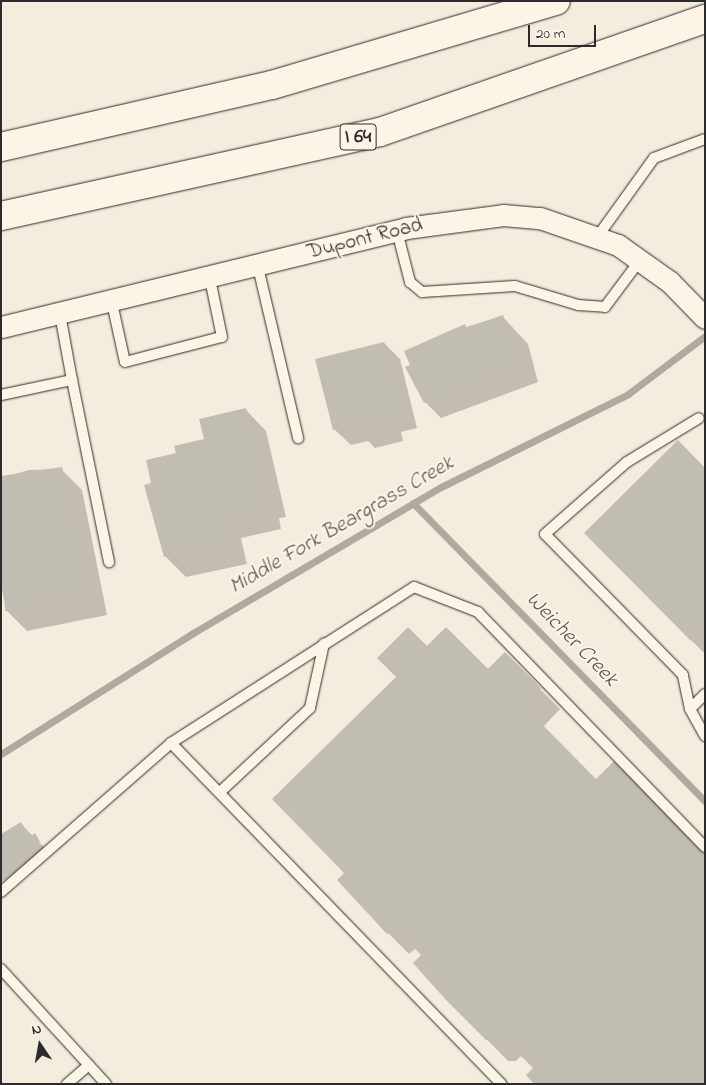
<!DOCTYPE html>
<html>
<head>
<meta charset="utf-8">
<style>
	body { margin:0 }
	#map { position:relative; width:706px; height:1085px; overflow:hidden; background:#f4edde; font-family:"Indie Flower",sans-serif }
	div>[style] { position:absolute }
	.shadow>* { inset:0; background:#0003 }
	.stream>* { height:7px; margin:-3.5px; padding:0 3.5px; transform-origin:3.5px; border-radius:3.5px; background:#afaaa0 }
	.building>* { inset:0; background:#c2bdb1 }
	.roads { filter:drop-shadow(0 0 1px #2b2b2b) drop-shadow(0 0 1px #2b2b2b) }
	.lane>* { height:10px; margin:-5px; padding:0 5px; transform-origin:5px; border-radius:5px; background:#fcf5e5 }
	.street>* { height:21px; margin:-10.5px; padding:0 10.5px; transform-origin:10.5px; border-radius:10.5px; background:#fcf5e5 }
	.highway>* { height:28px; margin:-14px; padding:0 14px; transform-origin:14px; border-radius:14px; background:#fcf5e5 }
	span { translate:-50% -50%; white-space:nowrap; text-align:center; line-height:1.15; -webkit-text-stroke:4px #fcf5e5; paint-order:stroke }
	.shield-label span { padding:1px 4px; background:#fcf5e5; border:1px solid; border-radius:4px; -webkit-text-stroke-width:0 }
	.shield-label { font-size:20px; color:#2b2b2b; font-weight:700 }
	.street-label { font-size:21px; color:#2b2b2b }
	.water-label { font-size:22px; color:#595754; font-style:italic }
	.frame { position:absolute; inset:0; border:2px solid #2b2b2b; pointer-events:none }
	.north { position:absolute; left:15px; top:1020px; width:50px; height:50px; -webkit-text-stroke:4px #fcf5e5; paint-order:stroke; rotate:348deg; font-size:14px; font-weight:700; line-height:20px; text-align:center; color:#2b2b2b }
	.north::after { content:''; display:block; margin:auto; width:18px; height:22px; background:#2b2b2b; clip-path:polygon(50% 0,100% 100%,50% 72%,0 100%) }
	.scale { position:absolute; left:528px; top:25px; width:68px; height:22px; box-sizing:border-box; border:2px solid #2b2b2b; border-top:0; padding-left:6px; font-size:15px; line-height:18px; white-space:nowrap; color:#2b2b2b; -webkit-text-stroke:4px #fcf5e5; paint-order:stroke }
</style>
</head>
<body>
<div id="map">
	<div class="shadow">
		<i style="clip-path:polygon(502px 316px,528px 344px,538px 382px,441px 418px,425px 402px,440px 335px)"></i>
		<i style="clip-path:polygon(384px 343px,400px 359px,417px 428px,401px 432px,403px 441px,375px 448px,368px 441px,351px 445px,334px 429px)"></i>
		<i style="clip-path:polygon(246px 410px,266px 431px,286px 517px,279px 518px,281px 529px,241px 538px,247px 564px,186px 577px,165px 556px,153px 484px,177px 454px,206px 440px)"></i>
		<i style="clip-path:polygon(61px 469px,82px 490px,107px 615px,27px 631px,6px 610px,1px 584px,1px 478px,29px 470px)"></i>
		<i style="clip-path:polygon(705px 469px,705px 654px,586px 533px)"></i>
		<i style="clip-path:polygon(427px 648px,488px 671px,505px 654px,560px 709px,543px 727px,535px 1068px,522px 1055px,516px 1061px,508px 1061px,446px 998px,423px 955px,416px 948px,409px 954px,388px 933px,346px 873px)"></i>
		<i style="clip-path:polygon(21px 824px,50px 853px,1px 882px,1px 835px)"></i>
	</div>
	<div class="stream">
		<i style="left:413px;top:503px;width:417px;rotate:45.6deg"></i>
		<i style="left:1px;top:754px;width:227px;rotate:-32.2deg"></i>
		<i style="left:193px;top:633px;width:288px;rotate:-30.5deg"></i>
		<i style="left:441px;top:487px;width:209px;rotate:-26.4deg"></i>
		<i style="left:628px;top:394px;width:96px;rotate:-37deg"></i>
	</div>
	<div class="building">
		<i style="clip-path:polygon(503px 315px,508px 328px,512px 326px,522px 366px,424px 403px,405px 367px,410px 365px,404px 351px,465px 324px,466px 328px)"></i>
		<i style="clip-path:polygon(384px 342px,402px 411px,385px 416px,387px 425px,358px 432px,355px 424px,333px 430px,315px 359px)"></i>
		<i style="clip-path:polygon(246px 408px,266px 496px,259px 498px,261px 508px,221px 517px,227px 543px,164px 557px,144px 485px,151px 483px,146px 460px,176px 453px,174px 446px,204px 439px,199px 419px)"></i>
		<i style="clip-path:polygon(678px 440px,705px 468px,705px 627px,691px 641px,584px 533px)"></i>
		<i style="clip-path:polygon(62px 467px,87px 594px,5px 611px,1px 476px)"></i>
		<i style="clip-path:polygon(408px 627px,427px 646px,446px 627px,488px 669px,505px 652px,541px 688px,523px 705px,596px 779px,614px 761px,705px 853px,705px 1084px,534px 1084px,526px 1075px,533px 1068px,500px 1035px,495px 1041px,486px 1040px,445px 999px,413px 963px,421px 955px,395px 928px,387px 934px,337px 880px,344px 873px,272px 799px,396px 677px,377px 658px)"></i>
		<i style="clip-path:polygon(21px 822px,30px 837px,35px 833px,40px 842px,1px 865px,1px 834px)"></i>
	</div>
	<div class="roads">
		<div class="lane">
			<i style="left:397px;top:231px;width:53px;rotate:75.7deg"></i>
			<i style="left:410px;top:282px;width:16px;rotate:40deg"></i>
			<i style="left:422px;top:292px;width:93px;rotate:-3.7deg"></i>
			<i style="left:515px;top:286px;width:66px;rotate:16.8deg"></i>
			<i style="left:578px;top:305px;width:27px;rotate:4deg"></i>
			<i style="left:605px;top:307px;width:59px;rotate:-53.3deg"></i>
			<i style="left:598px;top:236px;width:96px;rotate:-54.3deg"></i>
			<i style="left:654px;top:158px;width:54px;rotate:-20.4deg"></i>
			<i style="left:258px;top:267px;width:176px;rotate:76.8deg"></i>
			<i style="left:112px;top:303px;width:60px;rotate:77.6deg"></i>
			<i style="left:125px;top:362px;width:100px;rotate:-14.5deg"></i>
			<i style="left:222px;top:337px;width:59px;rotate:-101.7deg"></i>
			<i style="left:72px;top:380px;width:186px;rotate:78.5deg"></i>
			<i style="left:1px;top:395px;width:73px;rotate:-11.9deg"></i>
			<i style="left:72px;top:380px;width:67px;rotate:-100.3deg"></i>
			<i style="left:705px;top:694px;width:21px;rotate:135deg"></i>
			<i style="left:690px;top:709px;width:31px;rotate:61deg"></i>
			<i style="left:690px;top:709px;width:35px;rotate:-102deg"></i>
			<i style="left:683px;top:675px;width:197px;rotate:-134.4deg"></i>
			<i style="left:545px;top:534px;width:109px;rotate:-41.3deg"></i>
			<i style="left:627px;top:462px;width:84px;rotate:-31.4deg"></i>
			<i style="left:171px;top:743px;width:475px;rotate:45.9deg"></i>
			<i style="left:220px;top:792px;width:123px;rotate:-43deg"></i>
			<i style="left:310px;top:708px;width:66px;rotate:-77.8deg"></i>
			<i style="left:1px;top:892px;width:226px;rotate:-41.2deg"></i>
			<i style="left:171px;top:743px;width:289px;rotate:-32.7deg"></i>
			<i style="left:414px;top:587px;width:69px;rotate:21.3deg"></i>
			<i style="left:478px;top:612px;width:327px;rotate:46deg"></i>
			<i style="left:1px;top:969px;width:156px;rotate:47.6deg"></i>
			<i style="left:67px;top:1084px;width:29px;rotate:-41deg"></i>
		</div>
		<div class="street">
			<i style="left:1px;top:327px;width:417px;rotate:-13.7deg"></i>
			<i style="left:406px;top:228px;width:98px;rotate:-7.6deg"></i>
			<i style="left:503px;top:215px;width:37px;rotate:5deg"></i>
			<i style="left:540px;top:218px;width:83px;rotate:19.1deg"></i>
			<i style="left:618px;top:245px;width:64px;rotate:35.4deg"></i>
			<i style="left:670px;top:282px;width:50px;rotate:45.8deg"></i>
		</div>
		<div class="highway">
			<i style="left:1px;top:147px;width:278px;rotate:-12.9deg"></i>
			<i style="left:272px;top:85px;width:296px;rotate:-16.5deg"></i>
			<i style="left:1px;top:216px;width:388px;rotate:-12.5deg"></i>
			<i style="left:380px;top:132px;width:344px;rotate:-19.2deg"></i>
		</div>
	</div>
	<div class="shield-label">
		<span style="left:358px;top:137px">I 64</span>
	</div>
	<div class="street-label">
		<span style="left:365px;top:239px;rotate:-14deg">Dupont Road</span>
	</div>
	<div class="water-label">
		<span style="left:342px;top:526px;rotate:-30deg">Middle Fork Beargrass Creek</span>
		<span style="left:571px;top:640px;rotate:46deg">Weicher Creek</span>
	</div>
	<div class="frame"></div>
	<div class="north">N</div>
	<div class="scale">20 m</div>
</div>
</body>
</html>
